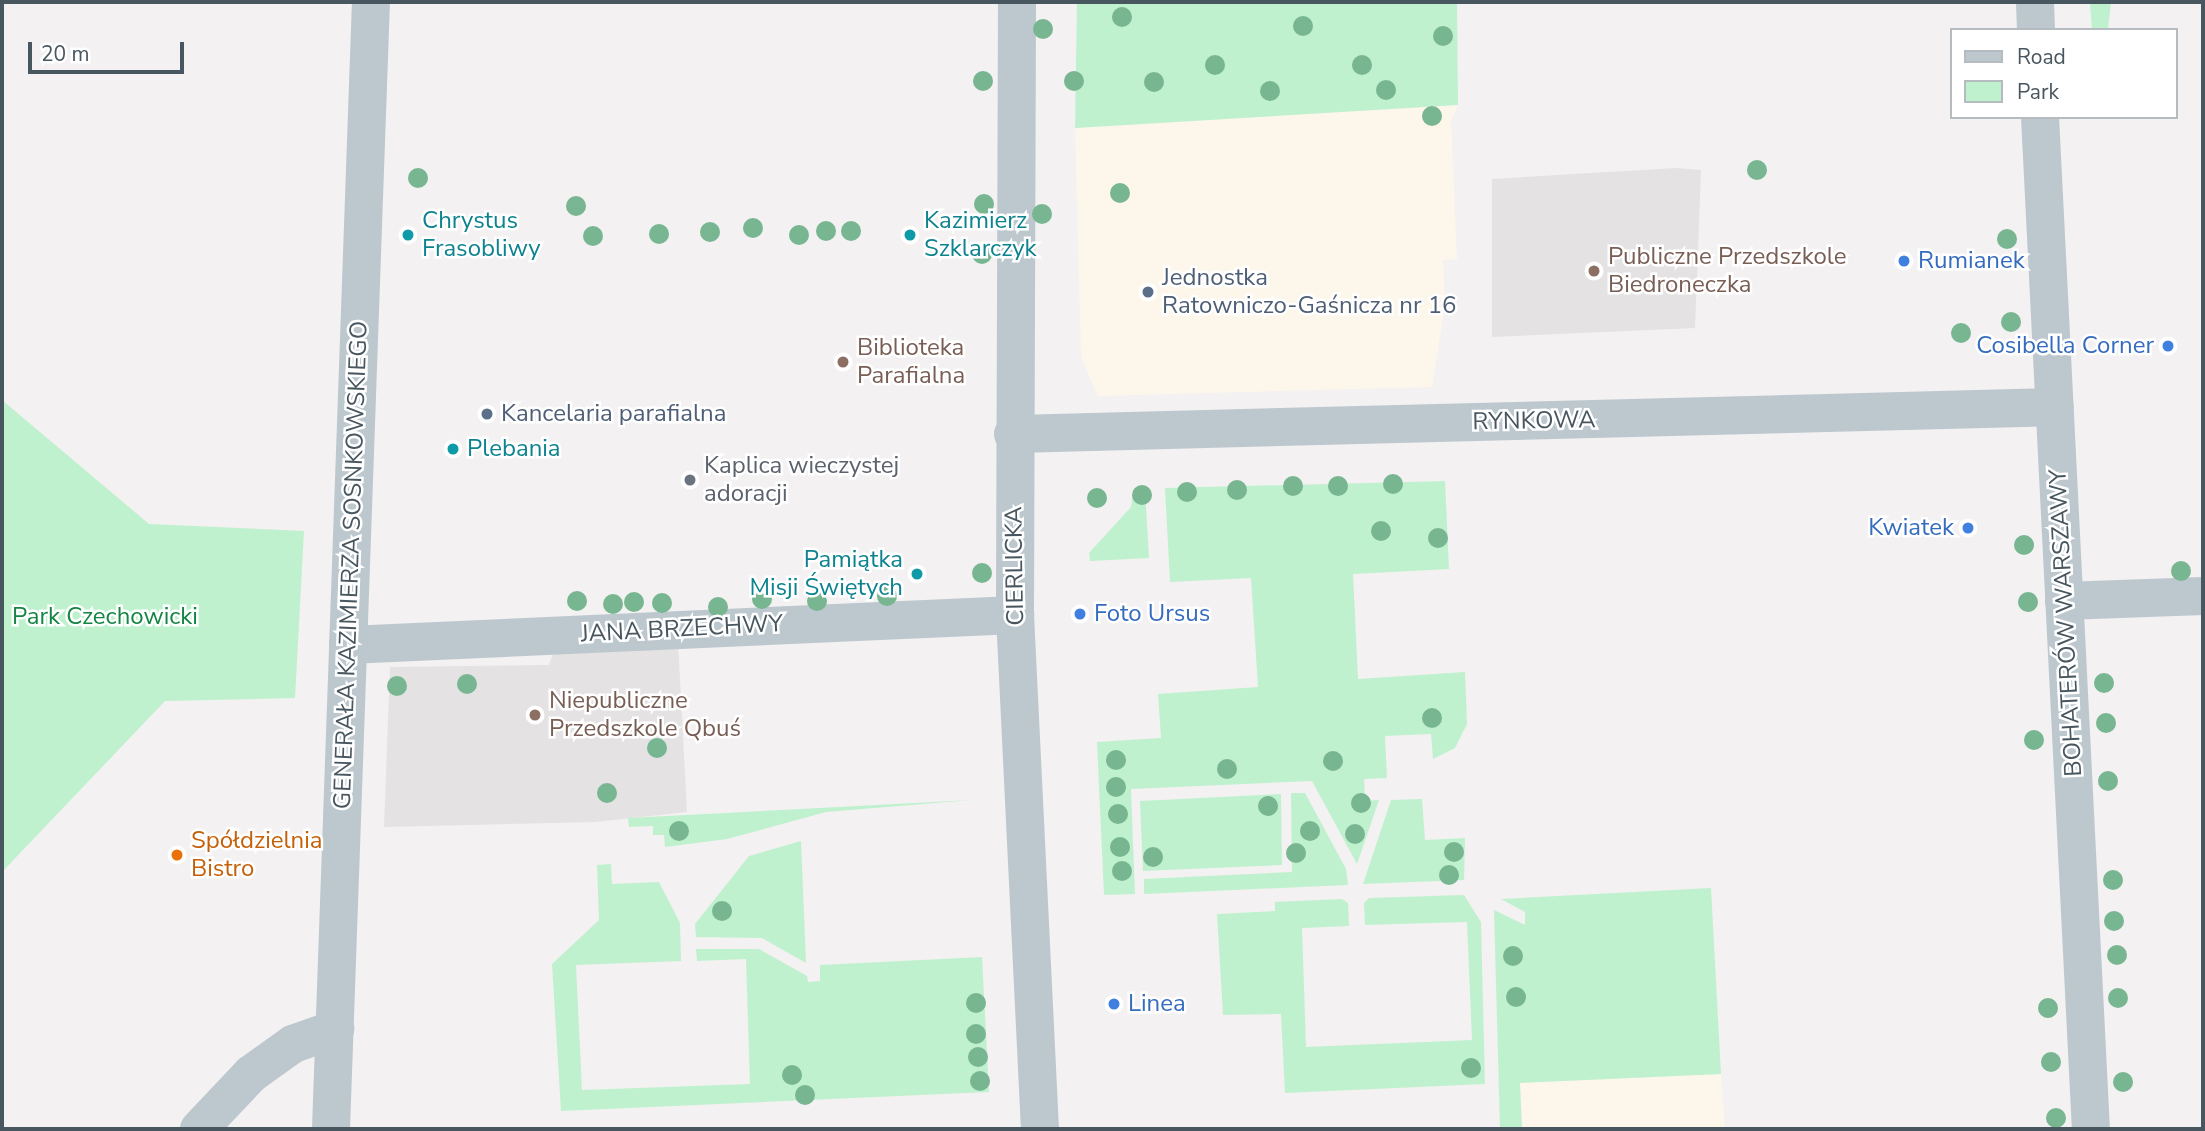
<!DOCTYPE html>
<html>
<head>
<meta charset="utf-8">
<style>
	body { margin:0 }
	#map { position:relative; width:2205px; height:1131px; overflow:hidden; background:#f3f1f1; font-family:"Nunito Sans",sans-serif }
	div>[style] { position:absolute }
	.commercial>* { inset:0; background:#fdf6eb }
	.education>* { inset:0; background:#e4e2e3 }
	.green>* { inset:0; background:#bff1ce }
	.street>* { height:38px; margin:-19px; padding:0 19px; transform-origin:19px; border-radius:19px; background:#bcc7ce }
	.trees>* { width:20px; height:20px; margin:-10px; border-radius:50%; background:#78b691 }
	.dots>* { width:19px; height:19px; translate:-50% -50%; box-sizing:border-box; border:4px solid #fff; border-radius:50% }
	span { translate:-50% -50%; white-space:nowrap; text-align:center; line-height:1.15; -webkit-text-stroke:5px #fff; paint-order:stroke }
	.culture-label { font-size:24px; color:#0d838f }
	.left { translate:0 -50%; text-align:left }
	.right { translate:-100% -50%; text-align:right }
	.education-label { font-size:24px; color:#785e54 }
	.shop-label { font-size:24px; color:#366cbe }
	.service-label { font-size:24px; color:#4e5e75 }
	.street-label { font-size:24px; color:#48565f }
	.worship-label { font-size:24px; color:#5b616d }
	.park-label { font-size:24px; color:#148543 }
	.food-label { font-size:24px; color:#c56008 }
	.frame { position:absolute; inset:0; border:4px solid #48565f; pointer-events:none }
	.legend { position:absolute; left:1950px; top:28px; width:228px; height:91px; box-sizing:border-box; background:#fff; border:2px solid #b6bbbf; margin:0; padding:9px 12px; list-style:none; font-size:21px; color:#48565f }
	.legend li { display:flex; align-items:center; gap:14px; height:35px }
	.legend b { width:35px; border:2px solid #b6bbbf }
	.scale { position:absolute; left:28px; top:42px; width:156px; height:32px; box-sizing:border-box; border:4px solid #48565f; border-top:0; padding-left:9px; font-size:21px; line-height:24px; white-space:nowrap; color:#48565f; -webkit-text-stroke:5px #fff; paint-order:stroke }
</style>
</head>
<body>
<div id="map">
	<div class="commercial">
		<i style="clip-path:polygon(1458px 105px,1451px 121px,1457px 259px,1443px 260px,1445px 305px,1432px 387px,1098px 396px,1081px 357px,1075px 128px)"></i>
		<i style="clip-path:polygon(1721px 1074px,1725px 1129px,1522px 1129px,1520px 1083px)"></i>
	</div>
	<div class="education">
		<i style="clip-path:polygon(1676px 168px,1701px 170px,1695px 328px,1492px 337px,1492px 179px)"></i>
		<i style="clip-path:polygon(678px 642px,687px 812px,595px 822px,384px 827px,390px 667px,549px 665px,555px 648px)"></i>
	</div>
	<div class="green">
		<i style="clip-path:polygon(1077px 2px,1457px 2px,1458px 105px,1075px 128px)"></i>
		<i style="clip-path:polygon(2090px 2px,2111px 2px,2108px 30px,2092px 30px)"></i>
		<i style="clip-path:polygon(2px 400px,149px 524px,304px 531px,295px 698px,165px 701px,2px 872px)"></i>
		<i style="clip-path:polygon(1445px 481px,1449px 569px,1353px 574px,1358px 679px,1465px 672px,1467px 724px,1455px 748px,1433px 759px,1431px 734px,1385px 736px,1387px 778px,1364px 779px,1365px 801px,1379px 800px,1357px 864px,1312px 781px,1131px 789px,1135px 894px,1104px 895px,1097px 742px,1161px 738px,1158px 694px,1258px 687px,1251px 578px,1170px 582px,1165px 488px)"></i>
		<i style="clip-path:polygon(1134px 488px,1145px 489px,1149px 558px,1090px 561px,1089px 553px,1131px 507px)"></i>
		<i style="clip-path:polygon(1291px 793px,1305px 793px,1346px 869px,1348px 885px,1144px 894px,1144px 879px,1292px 872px)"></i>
		<i style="clip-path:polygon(1281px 794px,1282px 865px,1143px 871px,1140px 801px)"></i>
		<i style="clip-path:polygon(1422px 799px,1425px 840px,1465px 838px,1464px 880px,1363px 884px,1391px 800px)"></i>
		<i style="clip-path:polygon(972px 800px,826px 812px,727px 839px,665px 847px,664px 835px,653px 835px,653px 826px,629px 827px,628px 818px)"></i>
		<i style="clip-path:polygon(801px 841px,806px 963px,762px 938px,696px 937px,695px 924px,749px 856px)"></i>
		<i style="clip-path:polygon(611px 864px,612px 884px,659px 882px,680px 923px,681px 961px,576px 965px,582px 1090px,750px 1084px,746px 959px,697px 961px,696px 949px,759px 949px,807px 976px,808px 982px,820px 981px,820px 965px,982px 957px,989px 1092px,561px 1111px,552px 964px,599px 920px,597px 865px)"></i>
		<i style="clip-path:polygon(1711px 888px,1721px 1074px,1520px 1083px,1522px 1129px,1500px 1129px,1494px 910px,1525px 925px,1525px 912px,1501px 899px)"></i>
		<i style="clip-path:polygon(1464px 895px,1481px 922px,1485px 1084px,1285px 1093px,1281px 1014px,1223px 1015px,1217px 914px,1275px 911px,1275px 902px,1342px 899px,1348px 903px,1349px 926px,1302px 928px,1306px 1047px,1472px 1040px,1467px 922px,1365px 925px,1364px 903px,1369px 898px)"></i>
	</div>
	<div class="street">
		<i style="left:1017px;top:2px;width:613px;rotate:90.19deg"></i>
		<i style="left:1015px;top:615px;width:515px;rotate:87.22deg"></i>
		<i style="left:2035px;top:2px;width:28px;rotate:88deg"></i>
		<i style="left:2040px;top:117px;width:1013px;rotate:87.12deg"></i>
		<i style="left:1013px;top:434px;width:1042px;rotate:-1.48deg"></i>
		<i style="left:2064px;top:601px;width:139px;rotate:-2.1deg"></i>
		<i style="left:348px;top:645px;width:668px;rotate:-2.58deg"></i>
		<i style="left:199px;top:1129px;width:76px;rotate:-46.6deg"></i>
		<i style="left:251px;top:1074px;width:52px;rotate:-35.5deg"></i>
		<i style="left:293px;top:1044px;width:45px;rotate:-19.7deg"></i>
		<i style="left:331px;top:1129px;width:1128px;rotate:-87.97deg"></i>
	</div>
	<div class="trees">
		<i style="left:1122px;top:17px"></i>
		<i style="left:1303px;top:26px"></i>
		<i style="left:1043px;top:29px"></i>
		<i style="left:1443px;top:36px"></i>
		<i style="left:1215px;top:65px"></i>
		<i style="left:1362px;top:65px"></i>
		<i style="left:983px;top:81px"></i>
		<i style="left:1074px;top:81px"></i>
		<i style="left:1154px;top:82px"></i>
		<i style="left:1386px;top:90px"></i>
		<i style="left:1270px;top:91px"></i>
		<i style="left:1432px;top:116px"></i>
		<i style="left:1757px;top:170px"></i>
		<i style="left:418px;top:178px"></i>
		<i style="left:1120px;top:193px"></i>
		<i style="left:984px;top:204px"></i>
		<i style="left:576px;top:206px"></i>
		<i style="left:1042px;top:214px"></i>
		<i style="left:753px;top:228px"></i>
		<i style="left:826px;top:231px"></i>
		<i style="left:851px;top:231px"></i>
		<i style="left:710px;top:232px"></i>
		<i style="left:659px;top:234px"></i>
		<i style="left:799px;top:235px"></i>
		<i style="left:593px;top:236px"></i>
		<i style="left:2007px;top:239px"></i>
		<i style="left:982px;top:254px"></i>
		<i style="left:2011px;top:322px"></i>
		<i style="left:1961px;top:333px"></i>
		<i style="left:1393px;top:484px"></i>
		<i style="left:1293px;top:486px"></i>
		<i style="left:1338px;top:486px"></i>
		<i style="left:1237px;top:490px"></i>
		<i style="left:1187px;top:492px"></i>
		<i style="left:1142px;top:495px"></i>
		<i style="left:1097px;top:498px"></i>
		<i style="left:1381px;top:531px"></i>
		<i style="left:1438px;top:538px"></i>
		<i style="left:2024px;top:545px"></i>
		<i style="left:2181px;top:571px"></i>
		<i style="left:982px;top:573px"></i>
		<i style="left:887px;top:596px"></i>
		<i style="left:762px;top:599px"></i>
		<i style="left:577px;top:601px"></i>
		<i style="left:817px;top:601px"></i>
		<i style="left:634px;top:602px"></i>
		<i style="left:2028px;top:602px"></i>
		<i style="left:662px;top:603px"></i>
		<i style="left:613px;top:604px"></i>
		<i style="left:718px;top:607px"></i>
		<i style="left:2104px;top:683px"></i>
		<i style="left:467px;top:684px"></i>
		<i style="left:397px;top:686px"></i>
		<i style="left:1432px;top:718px"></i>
		<i style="left:2106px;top:723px"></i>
		<i style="left:2034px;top:740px"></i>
		<i style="left:657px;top:748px"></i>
		<i style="left:1116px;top:760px"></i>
		<i style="left:1333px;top:761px"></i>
		<i style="left:1227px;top:769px"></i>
		<i style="left:2108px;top:781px"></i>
		<i style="left:1116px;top:787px"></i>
		<i style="left:607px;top:793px"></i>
		<i style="left:1361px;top:803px"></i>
		<i style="left:1268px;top:806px"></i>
		<i style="left:1118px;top:814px"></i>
		<i style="left:679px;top:831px"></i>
		<i style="left:1310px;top:831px"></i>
		<i style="left:1355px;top:834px"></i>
		<i style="left:1120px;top:847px"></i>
		<i style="left:1454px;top:852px"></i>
		<i style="left:1296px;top:853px"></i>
		<i style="left:1153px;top:857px"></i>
		<i style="left:1122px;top:871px"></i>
		<i style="left:1449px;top:875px"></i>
		<i style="left:2113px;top:880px"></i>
		<i style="left:722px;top:911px"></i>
		<i style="left:2114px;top:921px"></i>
		<i style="left:2117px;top:955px"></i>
		<i style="left:1513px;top:956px"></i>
		<i style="left:1516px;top:997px"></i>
		<i style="left:2118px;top:998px"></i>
		<i style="left:976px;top:1003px"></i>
		<i style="left:2048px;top:1008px"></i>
		<i style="left:976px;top:1034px"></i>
		<i style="left:978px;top:1057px"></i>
		<i style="left:2051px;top:1062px"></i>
		<i style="left:1471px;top:1068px"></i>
		<i style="left:792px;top:1075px"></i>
		<i style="left:980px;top:1081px"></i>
		<i style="left:2123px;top:1082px"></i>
		<i style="left:805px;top:1095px"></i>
		<i style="left:2056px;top:1118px"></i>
	</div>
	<div class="dots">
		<i style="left:408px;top:235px;background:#0f9aa8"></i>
		<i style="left:910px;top:235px;background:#0f9aa8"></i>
		<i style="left:1904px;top:261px;background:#3f7fe0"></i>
		<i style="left:1594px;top:271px;background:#8d6e63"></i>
		<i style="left:1148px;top:292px;background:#5c6f8a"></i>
		<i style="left:2168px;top:346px;background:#3f7fe0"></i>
		<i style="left:843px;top:362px;background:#8d6e63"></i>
		<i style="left:487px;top:414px;background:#5c6f8a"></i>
		<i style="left:453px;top:449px;background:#0f9aa8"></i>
		<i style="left:690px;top:480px;background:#6b7280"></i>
		<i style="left:1968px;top:528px;background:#3f7fe0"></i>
		<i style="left:917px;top:574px;background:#0f9aa8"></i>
		<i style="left:1080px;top:614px;background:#3f7fe0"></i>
		<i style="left:535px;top:715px;background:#8d6e63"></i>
		<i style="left:177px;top:855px;background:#e8710a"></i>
		<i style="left:1114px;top:1004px;background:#3f7fe0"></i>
	</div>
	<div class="culture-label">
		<span class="left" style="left:422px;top:235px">Chrystus<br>Frasobliwy</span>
		<span class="left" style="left:924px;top:235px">Kazimierz<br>Szklarczyk</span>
		<span class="left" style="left:467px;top:449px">Plebania</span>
		<span class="right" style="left:903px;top:574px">Pamiątka<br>Misji Świętych</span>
	</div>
	<div class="education-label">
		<span class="left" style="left:1608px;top:271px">Publiczne Przedszkole<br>Biedroneczka</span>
		<span class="left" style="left:857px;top:362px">Biblioteka<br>Parafialna</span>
		<span class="left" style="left:549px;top:715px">Niepubliczne<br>Przedszkole Qbuś</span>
	</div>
	<div class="shop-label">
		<span class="left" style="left:1918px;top:261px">Rumianek</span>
		<span class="right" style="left:2154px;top:346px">Cosibella Corner</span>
		<span class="right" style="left:1954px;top:528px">Kwiatek</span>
		<span class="left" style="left:1094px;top:614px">Foto Ursus</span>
		<span class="left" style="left:1128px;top:1004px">Linea</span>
	</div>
	<div class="service-label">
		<span class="left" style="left:1162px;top:292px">Jednostka<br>Ratowniczo-Gaśnicza nr 16</span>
		<span class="left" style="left:501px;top:414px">Kancelaria parafialna</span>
	</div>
	<div class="street-label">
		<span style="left:1534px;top:421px;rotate:-1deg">RYNKOWA</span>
		<span style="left:351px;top:565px;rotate:-88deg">GENERAŁA KAZIMIERZA SOSNKOWSKIEGO</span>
		<span style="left:1015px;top:566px;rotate:-91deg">CIERLICKA</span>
		<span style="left:2066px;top:623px;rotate:-93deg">BOHATERÓW WARSZAWY</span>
		<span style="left:682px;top:629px;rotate:-3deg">JANA BRZECHWY</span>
	</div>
	<div class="worship-label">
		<span class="left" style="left:704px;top:480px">Kaplica wieczystej<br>adoracji</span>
	</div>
	<div class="park-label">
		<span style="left:105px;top:617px">Park Czechowicki</span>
	</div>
	<div class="food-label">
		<span class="left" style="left:191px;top:855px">Spółdzielnia<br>Bistro</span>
	</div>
	<div class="frame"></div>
	<ul class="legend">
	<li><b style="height:9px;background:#bcc7ce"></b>Road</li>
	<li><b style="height:19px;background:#bff1ce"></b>Park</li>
	</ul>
	<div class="scale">20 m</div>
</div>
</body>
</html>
